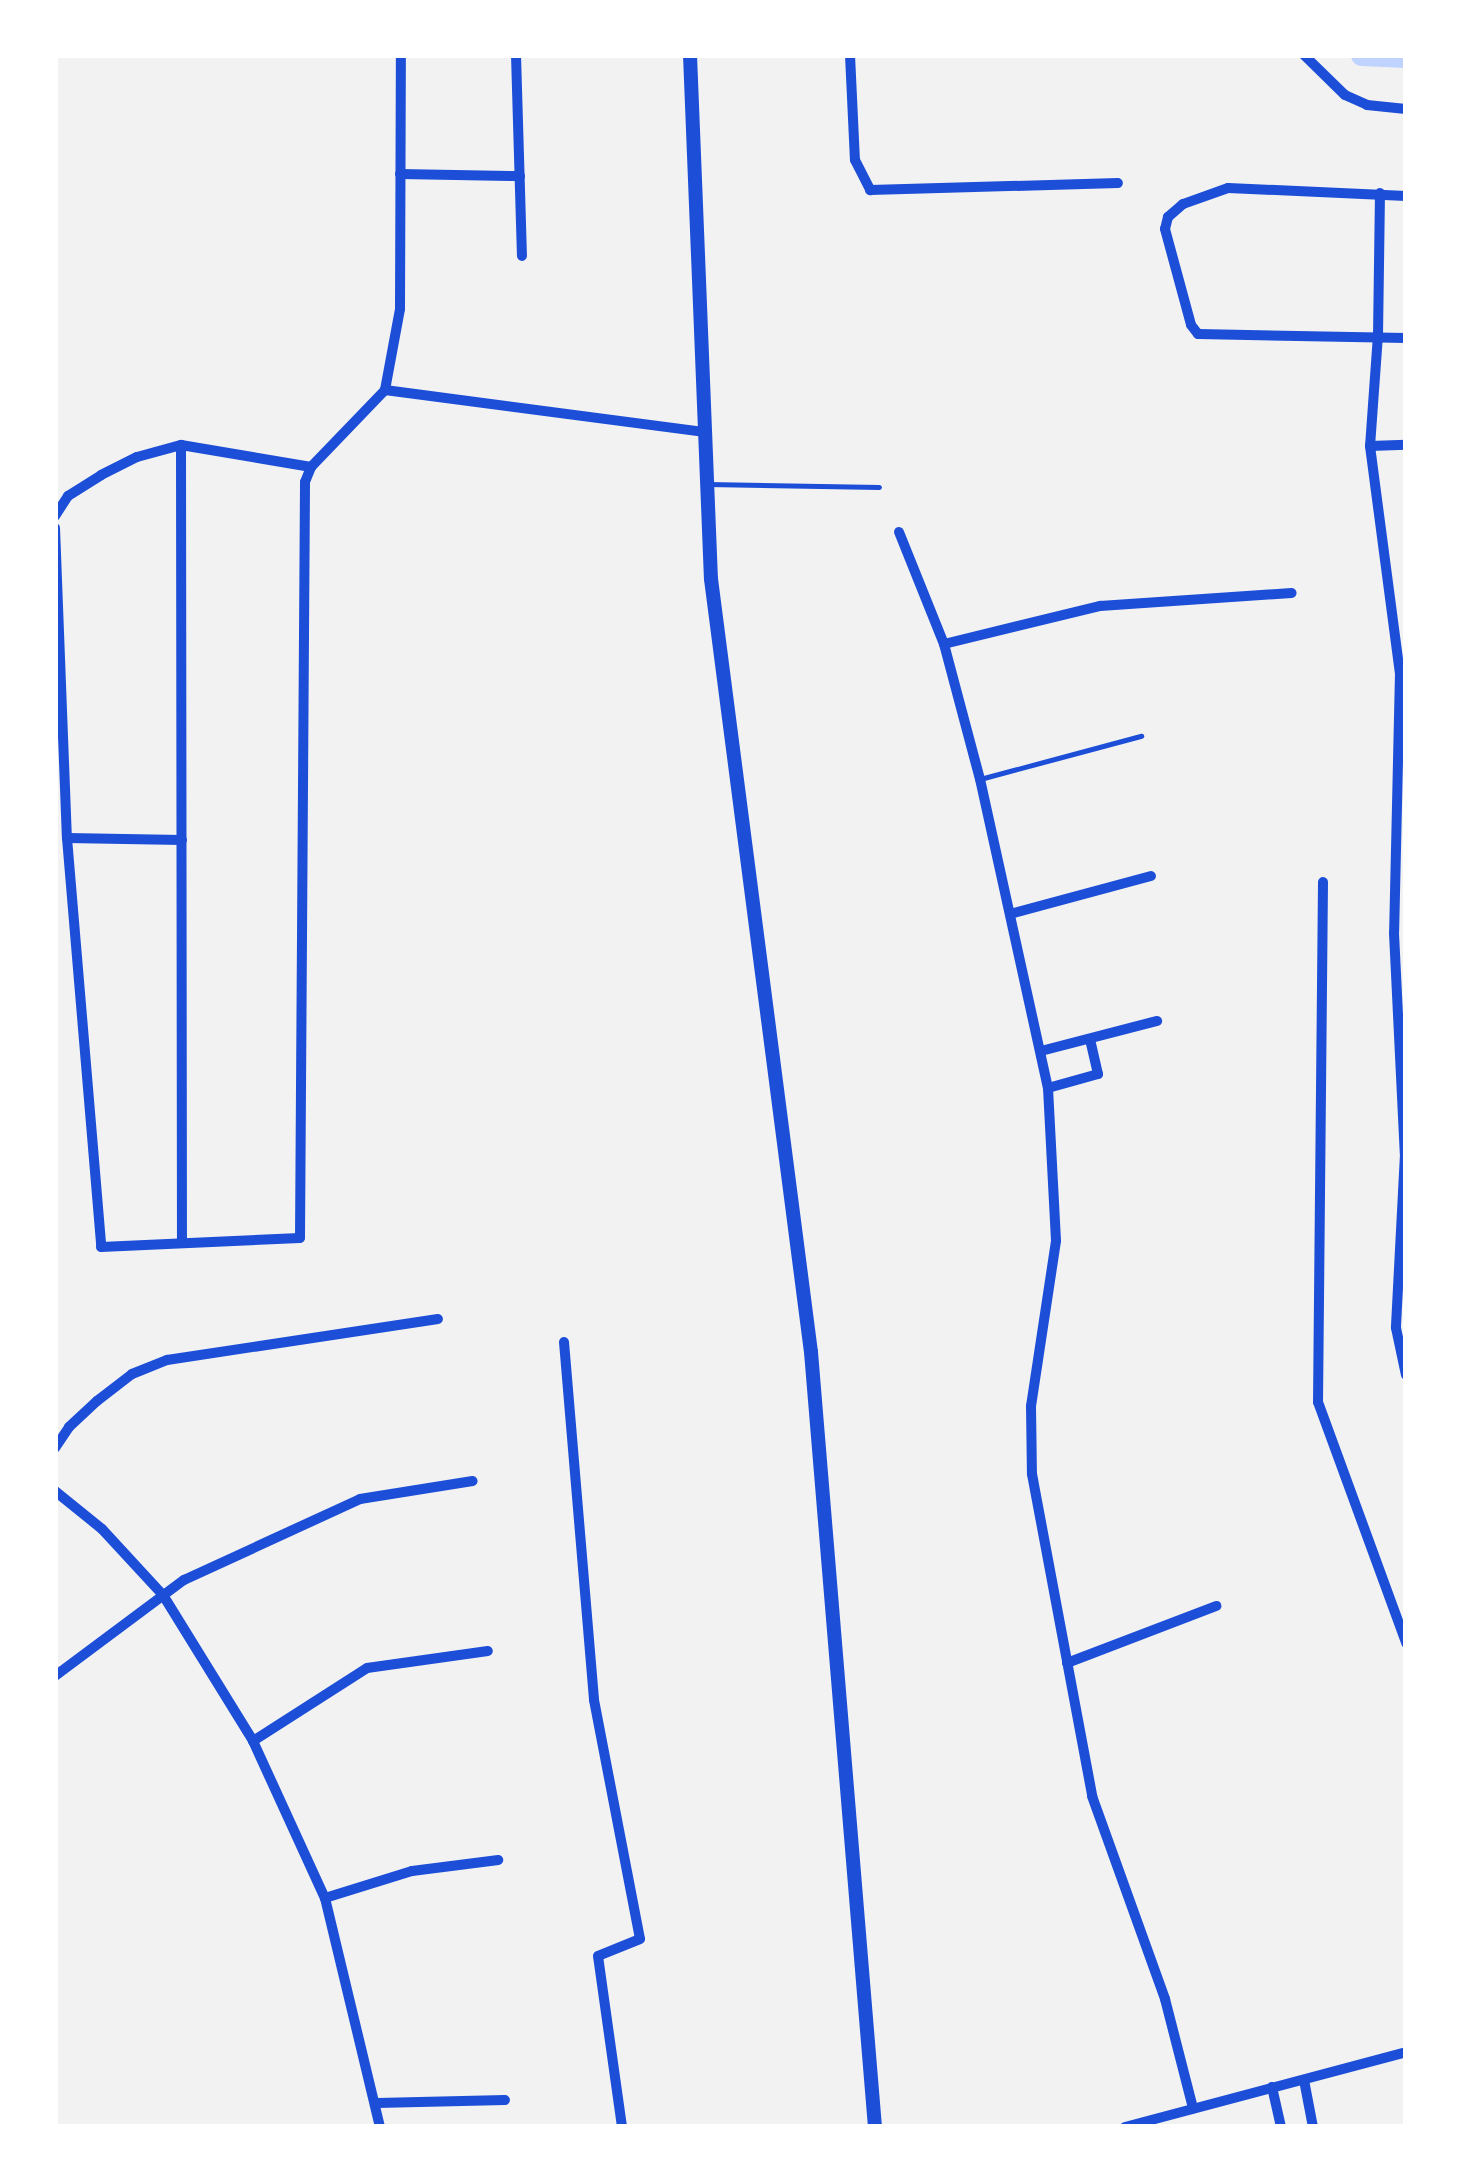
<!DOCTYPE html>
<html>
<head>
<meta charset="utf-8">
<style>
	body { margin:0 }
	#map { position:relative; width:1461px; height:2182px; overflow:hidden; background:#f2f2f2; font-family:Jost,sans-serif }
	div>[style] { position:absolute }
	.canal>* { height:22px; margin:-11px; padding:0 11px; transform-origin:11px; border-radius:11px; background:#bfd3fe }
	.service>* { height:5px; margin:-2.5px; padding:0 2.5px; transform-origin:2.5px; border-radius:2.5px; background:#1d4ed8 }
	.minor>* { height:10px; margin:-5px; padding:0 5px; transform-origin:5px; border-radius:5px; background:#1d4ed8 }
	.tertiary>* { height:14px; margin:-7px; padding:0 7px; transform-origin:7px; border-radius:7px; background:#1d4ed8 }
	span { translate:-50% -50%; white-space:nowrap; text-align:center; line-height:1.15; -webkit-text-stroke:8px #fff; paint-order:stroke }
	.frame { position:absolute; inset:0; border:58px solid #fff; pointer-events:none }
</style>
</head>
<body>
<div id="map">
	<div class="canal">
		<i style="left:1362px;top:55px;width:44px;rotate:2.6deg"></i>
	</div>
	<div class="service">
		<i style="left:707px;top:484px;width:172px;rotate:1deg"></i>
		<i style="left:980px;top:779px;width:167px;rotate:-15deg"></i>
	</div>
	<div class="minor">
		<i style="left:516px;top:55px;width:201px;rotate:88.3deg"></i>
		<i style="left:850px;top:55px;width:105px;rotate:87.3deg"></i>
		<i style="left:855px;top:160px;width:34px;rotate:63deg"></i>
		<i style="left:870px;top:190px;width:248px;rotate:-1.6deg"></i>
		<i style="left:1304px;top:55px;width:57px;rotate:44.3deg"></i>
		<i style="left:1345px;top:95px;width:24px;rotate:24deg"></i>
		<i style="left:1367px;top:105px;width:39px;rotate:6deg"></i>
		<i style="left:400px;top:174px;width:120px;rotate:1deg"></i>
		<i style="left:1380px;top:193px;width:142px;rotate:90.8deg"></i>
		<i style="left:1378px;top:335px;width:111px;rotate:94.1deg"></i>
		<i style="left:1370px;top:446px;width:229px;rotate:82.5deg"></i>
		<i style="left:1400px;top:673px;width:260px;rotate:91.3deg"></i>
		<i style="left:1394px;top:933px;width:221px;rotate:87.2deg"></i>
		<i style="left:1405px;top:1154px;width:174px;rotate:93deg"></i>
		<i style="left:1396px;top:1328px;width:48px;rotate:78deg"></i>
		<i style="left:1406px;top:196px;width:178px;rotate:-177.4deg"></i>
		<i style="left:1228px;top:188px;width:48px;rotate:160.4deg"></i>
		<i style="left:1183px;top:204px;width:20px;rotate:139deg"></i>
		<i style="left:1168px;top:217px;width:12px;rotate:104deg"></i>
		<i style="left:1165px;top:229px;width:99px;rotate:74.8deg"></i>
		<i style="left:1191px;top:325px;width:11px;rotate:52deg"></i>
		<i style="left:1198px;top:334px;width:208px;rotate:1.1deg"></i>
		<i style="left:385px;top:390px;width:323px;rotate:7.5deg"></i>
		<i style="left:181px;top:445px;width:797px;rotate:89.93deg"></i>
		<i style="left:1370px;top:446px;width:36px;rotate:-2deg"></i>
		<i style="left:55px;top:516px;width:24px;rotate:-57deg"></i>
		<i style="left:68px;top:496px;width:39px;rotate:-32deg"></i>
		<i style="left:101px;top:475px;width:40px;rotate:-26.6deg"></i>
		<i style="left:137px;top:457px;width:46px;rotate:-15.3deg"></i>
		<i style="left:181px;top:445px;width:132px;rotate:9.6deg"></i>
		<i style="left:55px;top:528px;width:310px;rotate:87.8deg"></i>
		<i style="left:67px;top:838px;width:410px;rotate:85.2deg"></i>
		<i style="left:101px;top:1247px;width:199px;rotate:-2.6deg"></i>
		<i style="left:300px;top:1238px;width:756px;rotate:-89.62deg"></i>
		<i style="left:305px;top:482px;width:16px;rotate:-68deg"></i>
		<i style="left:311px;top:467px;width:107px;rotate:-46.1deg"></i>
		<i style="left:385px;top:390px;width:82px;rotate:-79.5deg"></i>
		<i style="left:400px;top:309px;width:254px;rotate:-89.8deg"></i>
		<i style="left:899px;top:532px;width:121px;rotate:68.1deg"></i>
		<i style="left:944px;top:644px;width:140px;rotate:75.1deg"></i>
		<i style="left:980px;top:779px;width:316px;rotate:77.6deg"></i>
		<i style="left:1048px;top:1088px;width:153px;rotate:87deg"></i>
		<i style="left:1056px;top:1241px;width:167px;rotate:98.6deg"></i>
		<i style="left:1031px;top:1406px;width:68px;rotate:89.2deg"></i>
		<i style="left:1032px;top:1474px;width:328px;rotate:79.4deg"></i>
		<i style="left:1092px;top:1796px;width:216px;rotate:70.2deg"></i>
		<i style="left:1165px;top:1999px;width:113px;rotate:75.6deg"></i>
		<i style="left:944px;top:644px;width:161px;rotate:-13.7deg"></i>
		<i style="left:1100px;top:606px;width:192px;rotate:-3.9deg"></i>
		<i style="left:67px;top:838px;width:115px;rotate:1deg"></i>
		<i style="left:1323px;top:882px;width:520px;rotate:90.55deg"></i>
		<i style="left:1318px;top:1402px;width:257px;rotate:69.9deg"></i>
		<i style="left:1010px;top:914px;width:146px;rotate:-15.1deg"></i>
		<i style="left:1041px;top:1051px;width:120px;rotate:-14.5deg"></i>
		<i style="left:1048px;top:1088px;width:52px;rotate:-15.6deg"></i>
		<i style="left:1098px;top:1074px;width:36px;rotate:-103deg"></i>
		<i style="left:564px;top:1342px;width:359px;rotate:85.2deg"></i>
		<i style="left:594px;top:1700px;width:243px;rotate:79.1deg"></i>
		<i style="left:640px;top:1939px;width:45px;rotate:158deg"></i>
		<i style="left:598px;top:1956px;width:173px;rotate:82deg"></i>
		<i style="left:55px;top:1448px;width:25px;rotate:-56deg"></i>
		<i style="left:69px;top:1427px;width:38px;rotate:-43deg"></i>
		<i style="left:97px;top:1401px;width:44px;rotate:-37.6deg"></i>
		<i style="left:132px;top:1374px;width:38px;rotate:-22deg"></i>
		<i style="left:167px;top:1360px;width:274px;rotate:-8.6deg"></i>
		<i style="left:55px;top:1491px;width:60px;rotate:39deg"></i>
		<i style="left:102px;top:1529px;width:90px;rotate:47.3deg"></i>
		<i style="left:163px;top:1595px;width:172px;rotate:58.3deg"></i>
		<i style="left:253px;top:1741px;width:173px;rotate:65.4deg"></i>
		<i style="left:325px;top:1898px;width:236px;rotate:76.5deg"></i>
		<i style="left:1067px;top:1663px;width:160px;rotate:-20.9deg"></i>
		<i style="left:55px;top:1676px;width:161px;rotate:-36.7deg"></i>
		<i style="left:184px;top:1580px;width:194px;rotate:-24.7deg"></i>
		<i style="left:360px;top:1499px;width:114px;rotate:-9.1deg"></i>
		<i style="left:253px;top:1741px;width:135px;rotate:-32.6deg"></i>
		<i style="left:367px;top:1668px;width:122px;rotate:-8deg"></i>
		<i style="left:325px;top:1898px;width:91px;rotate:-17.2deg"></i>
		<i style="left:412px;top:1871px;width:87px;rotate:-7.3deg"></i>
		<i style="left:1304px;top:2080px;width:48px;rotate:79.2deg"></i>
		<i style="left:1272px;top:2087px;width:41px;rotate:77.3deg"></i>
		<i style="left:377px;top:2103px;width:128px;rotate:-1.3deg"></i>
		<i style="left:1125px;top:2127px;width:291px;rotate:-14.9deg"></i>
	</div>
	<div class="tertiary">
		<i style="left:690px;top:55px;width:524px;rotate:87.71deg"></i>
		<i style="left:711px;top:579px;width:779px;rotate:82.63deg"></i>
		<i style="left:811px;top:1352px;width:778px;rotate:85.28deg"></i>
	</div>
	<div class="frame"></div>
</div>
</body>
</html>
